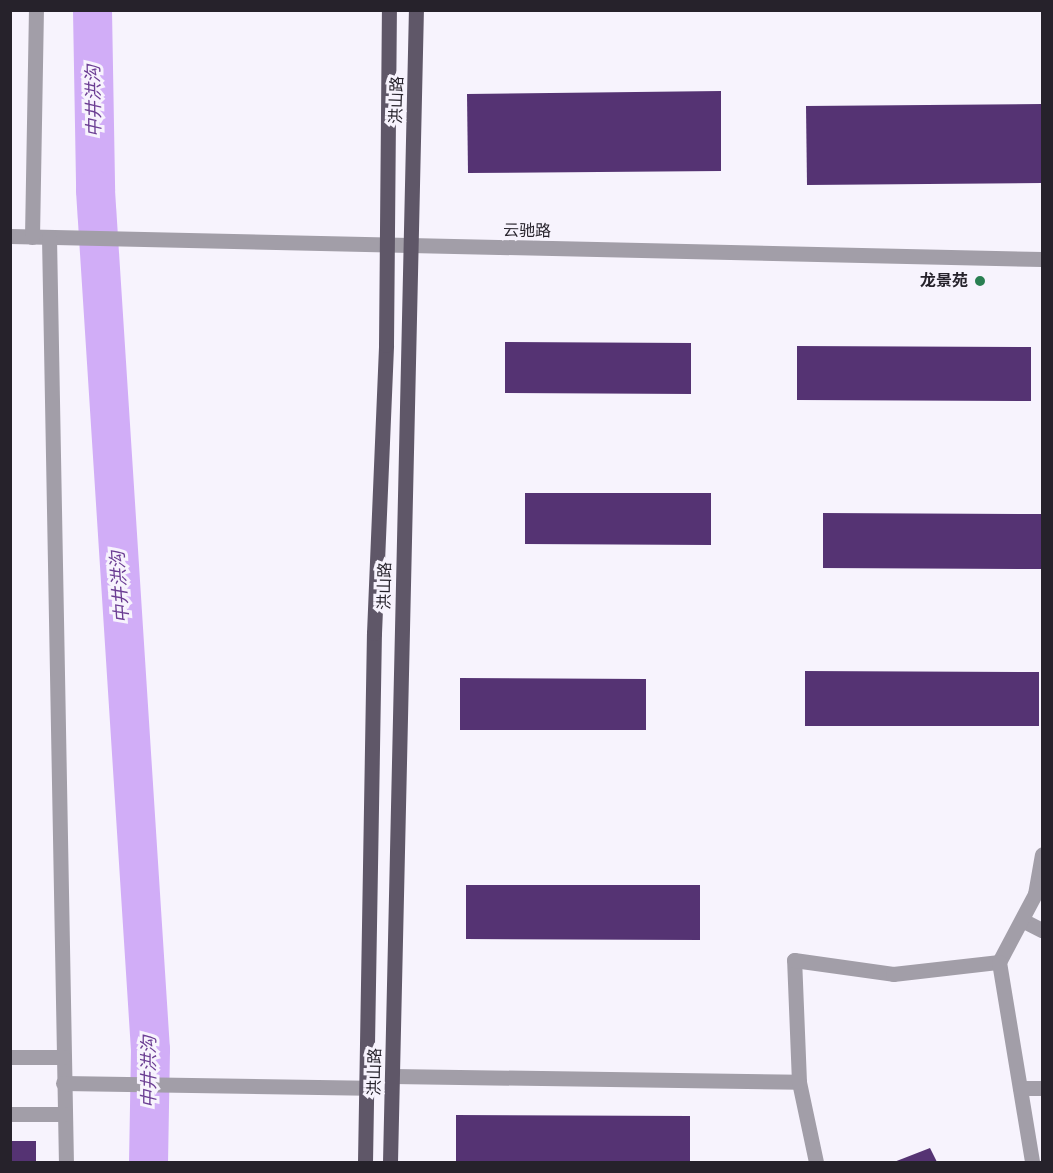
<!DOCTYPE html>
<html>
<head>
<meta charset="utf-8">
<style>
	body { margin:0 }
	#map { position:relative; width:1053px; height:1173px; overflow:hidden; background:#f7f3fd; font-family:Arial,"Noto Sans SC",sans-serif }
	div>[style] { position:absolute }
	.river>* { height:39px; margin:-19.5px; padding:0 19.5px; transform-origin:19.5px; border-radius:19.5px; background:#d1adf7 }
	.building>* { inset:0; background:#553373 }
	.minor>* { height:15px; margin:-7.5px; padding:0 7.5px; transform-origin:7.5px; border-radius:7.5px; background:#a29ea8 }
	.major>* { height:15px; margin:-7.5px; padding:0 7.5px; transform-origin:7.5px; border-radius:7.5px; background:#5f5768 }
	.dots>* { width:16px; height:16px; translate:-50% -50%; box-sizing:border-box; border:3px solid #f7f3fd; border-radius:50% }
	span { translate:-50% -50%; white-space:nowrap; text-align:center; line-height:1.15; -webkit-text-stroke:6px #f7f3fd; paint-order:stroke }
	.street-label { font-size:16px; color:#26222b }
	.poi-label { font-size:16px; color:#26222b; font-weight:700 }
	.right { translate:-100% -50%; text-align:right }
	.water-label { font-size:18px; color:#6b3d93; font-style:italic }
	.frame { position:absolute; inset:0; border:12px solid #26222b; pointer-events:none }
</style>
</head>
<body>
<div id="map">
	<div class="river">
		<i style="left:92px;top:10px;width:180px;rotate:89deg"></i>
		<i style="left:95px;top:190px;width:861px;rotate:86.34deg"></i>
		<i style="left:150px;top:1049px;width:113px;rotate:91deg"></i>
	</div>
	<div class="building">
		<i style="clip-path:polygon(721px 91px,721px 171px,468px 173px,467px 94px)"></i>
		<i style="clip-path:polygon(1042px 104px,1042px 183px,807px 185px,806px 106px)"></i>
		<i style="clip-path:polygon(505px 342px,691px 343px,691px 394px,505px 393px)"></i>
		<i style="clip-path:polygon(797px 346px,1031px 347px,1031px 401px,797px 400px)"></i>
		<i style="clip-path:polygon(525px 493px,711px 493px,711px 545px,525px 544px)"></i>
		<i style="clip-path:polygon(823px 513px,1042px 514px,1042px 569px,823px 568px)"></i>
		<i style="clip-path:polygon(805px 671px,1039px 672px,1039px 726px,805px 726px)"></i>
		<i style="clip-path:polygon(460px 678px,646px 679px,646px 730px,460px 730px)"></i>
		<i style="clip-path:polygon(466px 885px,700px 885px,700px 940px,466px 939px)"></i>
		<i style="clip-path:polygon(456px 1115px,690px 1116px,690px 1162px,456px 1162px)"></i>
		<i style="clip-path:polygon(10px 1141px,36px 1141px,36px 1162px,10px 1162px)"></i>
		<i style="clip-path:polygon(930px 1148px,937px 1162px,894px 1162px)"></i>
	</div>
	<div class="minor">
		<i style="left:10px;top:236px;width:1032px;rotate:1.28deg"></i>
		<i style="left:32px;top:237px;width:227px;rotate:-89deg"></i>
		<i style="left:49px;top:237px;width:925px;rotate:88.95deg"></i>
		<i style="left:1022px;top:920px;width:22px;rotate:27deg"></i>
		<i style="left:999px;top:962px;width:77px;rotate:-62.1deg"></i>
		<i style="left:1035px;top:894px;width:40px;rotate:-80deg"></i>
		<i style="left:10px;top:1057px;width:53px"></i>
		<i style="left:392px;top:1076px;width:407px;rotate:0.8deg"></i>
		<i style="left:799px;top:1082px;width:82px;rotate:78deg"></i>
		<i style="left:799px;top:1082px;width:122px;rotate:-92.3deg"></i>
		<i style="left:794px;top:960px;width:100px;rotate:8deg"></i>
		<i style="left:893px;top:974px;width:107px;rotate:-6.5deg"></i>
		<i style="left:999px;top:962px;width:203px;rotate:80.6deg"></i>
		<i style="left:63px;top:1083px;width:303px;rotate:0.9deg"></i>
		<i style="left:1020px;top:1088px;width:22px"></i>
		<i style="left:10px;top:1114px;width:54px"></i>
	</div>
	<div class="major">
		<i style="left:365px;top:1162px;width:529px;rotate:-89.03deg"></i>
		<i style="left:374px;top:633px;width:288px;rotate:-87.6deg"></i>
		<i style="left:386px;top:345px;width:335px;rotate:-89.5deg"></i>
		<i style="left:390px;top:1162px;width:1152px;rotate:-88.71deg"></i>
	</div>
	<div class="dots">
		<i style="left:980px;top:281px;background:#2a7f52"></i>
	</div>
	<div class="street-label">
		<span style="left:397px;top:100px;rotate:-88deg">洪山路</span>
		<span style="left:527px;top:231px;rotate:1deg">云驰路</span>
		<span style="left:385px;top:586px;rotate:-89deg">洪山路</span>
		<span style="left:375px;top:1072px;rotate:-89deg">洪山路</span>
	</div>
	<div class="poi-label">
		<span class="right" style="left:968px;top:281px">龙景苑</span>
	</div>
	<div class="water-label">
		<span style="left:94px;top:101px;rotate:-91deg">中井洪沟</span>
		<span style="left:120px;top:587px;rotate:-94deg">中井洪沟</span>
		<span style="left:149px;top:1072px;rotate:-90deg">中井洪沟</span>
	</div>
	<div class="frame"></div>
</div>
</body>
</html>
